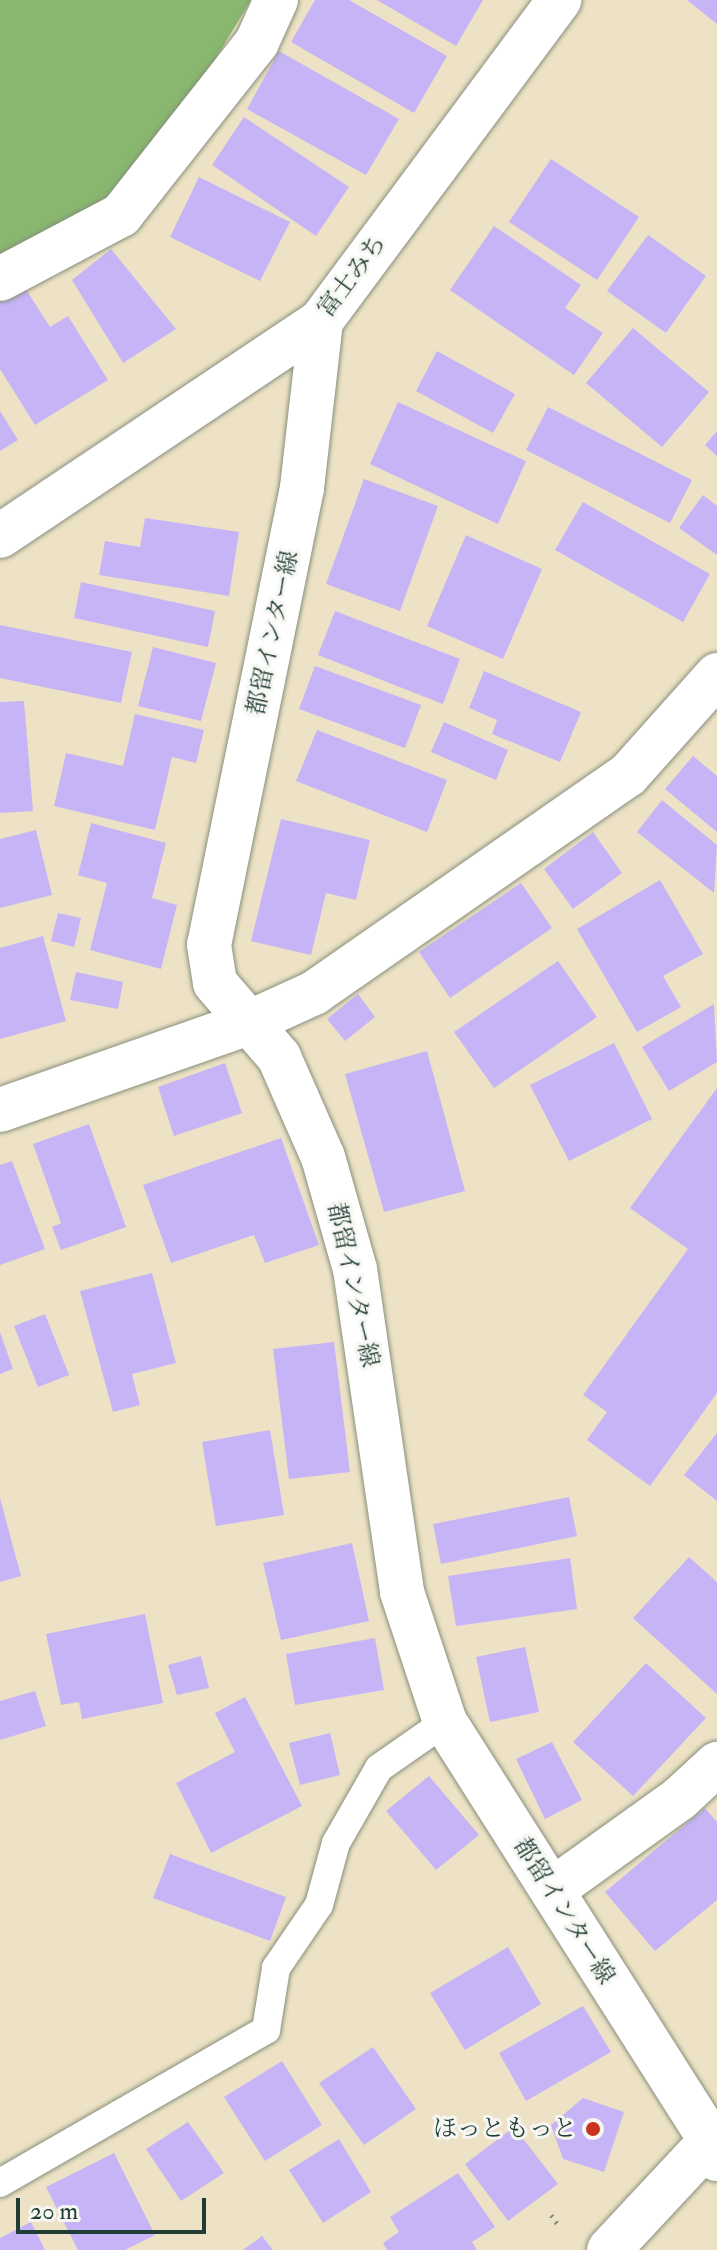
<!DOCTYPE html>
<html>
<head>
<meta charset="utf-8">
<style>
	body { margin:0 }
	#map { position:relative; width:717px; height:2250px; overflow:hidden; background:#ede2c5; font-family:"IM FELL Double Pica","Noto Serif JP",serif }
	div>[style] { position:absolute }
	.forest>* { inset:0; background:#89b76f }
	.building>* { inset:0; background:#c6b4f7 }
	.path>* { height:5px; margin-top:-2.5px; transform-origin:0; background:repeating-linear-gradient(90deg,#86907c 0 2px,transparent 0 8px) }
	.roads { filter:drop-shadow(0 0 2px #86907c) drop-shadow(0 0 2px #86907c) }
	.service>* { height:28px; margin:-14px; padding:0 14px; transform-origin:14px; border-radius:14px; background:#fff }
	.minor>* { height:44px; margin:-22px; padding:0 22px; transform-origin:22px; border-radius:22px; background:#fff }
	.tertiary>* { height:44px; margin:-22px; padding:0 22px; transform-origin:22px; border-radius:22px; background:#fff }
	.primary>* { height:44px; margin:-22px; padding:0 22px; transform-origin:22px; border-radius:22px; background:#fff }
	.trunk>* { height:44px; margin:-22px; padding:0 22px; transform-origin:22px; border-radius:22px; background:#fff }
	.dots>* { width:22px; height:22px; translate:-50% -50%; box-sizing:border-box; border:4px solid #f6f6f2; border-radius:50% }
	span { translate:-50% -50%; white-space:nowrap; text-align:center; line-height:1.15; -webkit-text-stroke:6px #f6f6f2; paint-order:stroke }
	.street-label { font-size:24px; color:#1f3d34 }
	.poi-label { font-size:24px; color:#1f3d34 }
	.right { translate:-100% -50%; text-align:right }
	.scale { position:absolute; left:16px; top:2198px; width:190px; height:36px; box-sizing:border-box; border:4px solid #1f3d34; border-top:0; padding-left:10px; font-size:24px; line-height:28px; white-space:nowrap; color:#1f3d34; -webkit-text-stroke:6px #f6f6f2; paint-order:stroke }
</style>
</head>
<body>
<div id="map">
	<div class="forest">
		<i style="clip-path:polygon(0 0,251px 0,121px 215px,0 271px)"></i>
	</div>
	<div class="building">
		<i style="clip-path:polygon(315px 0,349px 0,447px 56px,414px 113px,291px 42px)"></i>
		<i style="clip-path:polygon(377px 0,483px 0,456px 46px)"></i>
		<i style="clip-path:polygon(687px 0,717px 0,717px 24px)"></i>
		<i style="clip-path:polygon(279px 51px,399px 119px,366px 175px,247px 109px)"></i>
		<i style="clip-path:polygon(244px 117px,349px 187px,316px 236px,212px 165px)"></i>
		<i style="clip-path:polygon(551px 159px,639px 217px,597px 280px,509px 222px)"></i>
		<i style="clip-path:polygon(199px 177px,290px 222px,260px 281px,170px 237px)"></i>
		<i style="clip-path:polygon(494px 226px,581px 285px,565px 308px,603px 333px,574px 375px,450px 290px)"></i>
		<i style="clip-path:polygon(648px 235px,706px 276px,666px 333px,607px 291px)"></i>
		<i style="clip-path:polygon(111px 249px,176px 329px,123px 363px,72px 280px)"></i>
		<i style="clip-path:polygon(22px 283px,50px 327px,68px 316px,108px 380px,35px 425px,0 369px,0 297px)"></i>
		<i style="clip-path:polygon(633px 328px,709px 392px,662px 447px,586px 383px)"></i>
		<i style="clip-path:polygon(437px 351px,515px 394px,493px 433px,416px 391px)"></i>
		<i style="clip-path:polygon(398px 402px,526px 461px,498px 524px,370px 464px)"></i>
		<i style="clip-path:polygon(548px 407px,692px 480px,670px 523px,526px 450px)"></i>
		<i style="clip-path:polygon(0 411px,18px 440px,0 451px)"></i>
		<i style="clip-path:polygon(717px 431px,717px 456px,705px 445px)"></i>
		<i style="clip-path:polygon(364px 479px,438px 506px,400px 611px,326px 584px)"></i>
		<i style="clip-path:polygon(703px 495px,717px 506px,717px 555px,679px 528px)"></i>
		<i style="clip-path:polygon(583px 502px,710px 574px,683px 622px,555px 550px)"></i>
		<i style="clip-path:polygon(145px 518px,239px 532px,229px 596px,99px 575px,105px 541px,140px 547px)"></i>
		<i style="clip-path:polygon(466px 535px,542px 569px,503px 659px,427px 626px)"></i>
		<i style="clip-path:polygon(81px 582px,215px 611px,208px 647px,74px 618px)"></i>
		<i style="clip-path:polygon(335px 611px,460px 659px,443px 704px,318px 655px)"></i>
		<i style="clip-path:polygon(0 625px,132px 652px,121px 703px,0 678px)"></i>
		<i style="clip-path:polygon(153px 647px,216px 663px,201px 721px,138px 706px)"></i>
		<i style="clip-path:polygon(315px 666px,421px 705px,405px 748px,299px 709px)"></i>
		<i style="clip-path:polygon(484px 671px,581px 712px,560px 762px,492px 734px,497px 720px,469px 708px)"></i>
		<i style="clip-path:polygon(24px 701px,33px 811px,0 813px,0 702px)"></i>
		<i style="clip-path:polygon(135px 714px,204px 730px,196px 763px,172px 757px,155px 830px,54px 806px,66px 753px,123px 766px)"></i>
		<i style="clip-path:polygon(444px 722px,508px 750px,496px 780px,431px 752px)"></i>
		<i style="clip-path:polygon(317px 730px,447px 780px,427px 832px,296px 781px)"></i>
		<i style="clip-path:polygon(693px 756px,717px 776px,717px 832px,665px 789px)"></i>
		<i style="clip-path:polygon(662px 800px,717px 845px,714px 893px,637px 832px)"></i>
		<i style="clip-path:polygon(281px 819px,370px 840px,356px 900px,326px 893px,311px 955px,251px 941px)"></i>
		<i style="clip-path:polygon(91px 823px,166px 843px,152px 898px,177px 905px,161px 969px,90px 950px,107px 883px,78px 875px)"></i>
		<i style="clip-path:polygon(36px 830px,52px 895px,0 908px,0 839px)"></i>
		<i style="clip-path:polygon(593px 832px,622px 873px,573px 909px,544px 869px)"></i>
		<i style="clip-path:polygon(660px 880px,703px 954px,663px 976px,681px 1007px,637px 1032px,577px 929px)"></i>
		<i style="clip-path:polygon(521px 883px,552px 928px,450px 998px,419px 952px)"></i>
		<i style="clip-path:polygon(58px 913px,81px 918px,74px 947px,51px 941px)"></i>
		<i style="clip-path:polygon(43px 936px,66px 1021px,0 1039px,0 948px)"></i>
		<i style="clip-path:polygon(558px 961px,597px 1017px,494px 1088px,454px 1032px)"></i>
		<i style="clip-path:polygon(76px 972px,123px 982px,118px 1009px,70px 1000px)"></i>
		<i style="clip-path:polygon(358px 994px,375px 1017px,345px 1041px,327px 1019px)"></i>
		<i style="clip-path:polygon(714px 1004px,717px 1062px,669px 1091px,642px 1047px)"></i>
		<i style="clip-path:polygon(614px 1043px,652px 1119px,569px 1161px,530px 1085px)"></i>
		<i style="clip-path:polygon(427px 1051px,465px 1191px,384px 1212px,345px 1074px)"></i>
		<i style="clip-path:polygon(225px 1063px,242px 1113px,174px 1136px,158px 1087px)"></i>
		<i style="clip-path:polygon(717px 1088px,717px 1393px,650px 1486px,587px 1440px,607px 1412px,583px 1395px,688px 1249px,630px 1208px)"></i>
		<i style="clip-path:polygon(89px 1124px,126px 1227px,61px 1250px,52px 1227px,61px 1223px,33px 1144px)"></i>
		<i style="clip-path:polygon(281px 1138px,319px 1245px,265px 1263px,254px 1235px,171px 1263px,143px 1185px)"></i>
		<i style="clip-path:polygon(12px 1161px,45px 1249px,0 1265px,0 1165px)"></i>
		<i style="clip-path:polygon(152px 1273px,176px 1363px,132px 1374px,140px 1405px,113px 1412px,80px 1291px)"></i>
		<i style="clip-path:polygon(45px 1314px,69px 1375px,38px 1387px,14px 1326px)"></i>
		<i style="clip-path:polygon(0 1332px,13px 1369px,0 1374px)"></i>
		<i style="clip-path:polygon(334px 1342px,350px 1472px,289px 1479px,273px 1349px)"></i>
		<i style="clip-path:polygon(270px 1430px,284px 1515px,216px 1526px,202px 1442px)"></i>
		<i style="clip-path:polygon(717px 1433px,717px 1501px,684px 1475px)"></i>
		<i style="clip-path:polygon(569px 1497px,577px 1536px,441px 1564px,433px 1524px)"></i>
		<i style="clip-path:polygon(0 1498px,21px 1576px,0 1582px)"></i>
		<i style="clip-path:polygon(352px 1543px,369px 1621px,281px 1640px,263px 1563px)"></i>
		<i style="clip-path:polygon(689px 1557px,717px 1582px,717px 1694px,633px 1618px)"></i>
		<i style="clip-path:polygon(570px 1558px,577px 1609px,456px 1626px,448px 1576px)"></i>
		<i style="clip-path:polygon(145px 1614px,163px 1703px,82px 1719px,79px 1702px,61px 1705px,46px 1634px)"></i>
		<i style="clip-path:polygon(375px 1638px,384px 1690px,295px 1705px,286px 1654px)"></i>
		<i style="clip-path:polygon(525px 1647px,539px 1712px,490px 1722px,476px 1657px)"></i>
		<i style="clip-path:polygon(201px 1656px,209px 1688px,177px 1695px,168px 1665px)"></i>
		<i style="clip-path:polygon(646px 1663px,706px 1718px,633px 1796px,573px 1742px)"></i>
		<i style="clip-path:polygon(35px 1691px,46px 1726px,0 1740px,0 1701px)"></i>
		<i style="clip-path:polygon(245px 1697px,302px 1806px,211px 1853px,176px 1783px,235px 1752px,215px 1713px)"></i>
		<i style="clip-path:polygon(330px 1733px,340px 1775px,300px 1785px,289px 1743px)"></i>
		<i style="clip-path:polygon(552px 1742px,582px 1800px,545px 1819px,516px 1759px)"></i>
		<i style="clip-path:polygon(429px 1776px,479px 1835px,436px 1870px,386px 1811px)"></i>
		<i style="clip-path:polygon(705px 1808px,717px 1822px,717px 1900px,655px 1951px,605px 1892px)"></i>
		<i style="clip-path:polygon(170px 1854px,286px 1897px,270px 1941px,153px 1898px)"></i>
		<i style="clip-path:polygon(508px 1947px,541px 2004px,465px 2050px,430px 1993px)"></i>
		<i style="clip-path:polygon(583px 2006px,611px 2052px,526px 2101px,499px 2053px)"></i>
		<i style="clip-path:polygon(373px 2047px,416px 2109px,364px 2145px,319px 2083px)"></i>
		<i style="clip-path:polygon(282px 2061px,322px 2125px,265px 2161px,224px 2097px)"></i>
		<i style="clip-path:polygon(583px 2098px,624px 2112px,604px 2172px,563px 2159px,551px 2125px)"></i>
		<i style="clip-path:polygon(188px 2122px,224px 2173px,181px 2201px,146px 2149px)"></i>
		<i style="clip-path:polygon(514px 2127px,558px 2184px,508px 2221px,465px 2164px)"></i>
		<i style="clip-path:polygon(339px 2139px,371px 2192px,323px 2223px,289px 2170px)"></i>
		<i style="clip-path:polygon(114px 2153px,155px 2235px,125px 2250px,78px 2250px,46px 2187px)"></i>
		<i style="clip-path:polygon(458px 2173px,495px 2227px,472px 2242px,477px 2250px,387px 2250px,383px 2243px,399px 2232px,390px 2217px)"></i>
		<i style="clip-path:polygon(31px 2222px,45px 2250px,0 2250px,0 2238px)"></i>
		<i style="clip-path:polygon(262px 2236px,273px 2250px,243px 2250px)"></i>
	</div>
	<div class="path">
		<i style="left:551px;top:2215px;width:15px;rotate:53deg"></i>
	</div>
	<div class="roads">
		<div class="service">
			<i style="left:0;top:2183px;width:307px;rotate:-29.9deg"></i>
			<i style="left:266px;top:2030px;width:63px;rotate:-80.8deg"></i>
			<i style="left:276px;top:1968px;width:76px;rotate:-55.7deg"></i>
			<i style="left:319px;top:1905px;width:64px;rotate:-74.7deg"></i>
			<i style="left:336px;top:1843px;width:86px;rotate:-60.2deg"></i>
			<i style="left:379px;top:1768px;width:80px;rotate:-34.9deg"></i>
		</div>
		<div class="minor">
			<i style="left:0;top:279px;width:137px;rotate:-27.9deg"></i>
			<i style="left:121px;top:215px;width:220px;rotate:-51.8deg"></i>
			<i style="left:257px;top:42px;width:46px;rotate:-65.7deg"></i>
			<i style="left:0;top:1110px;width:261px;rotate:-19.3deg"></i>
			<i style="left:246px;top:1024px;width:75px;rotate:-24.5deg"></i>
			<i style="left:314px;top:993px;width:382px;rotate:-34.8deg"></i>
			<i style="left:628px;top:775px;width:134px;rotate:-48.3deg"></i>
			<i style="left:552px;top:1890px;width:156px;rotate:-35.6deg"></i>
			<i style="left:679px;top:1799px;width:52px;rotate:-42.6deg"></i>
		</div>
		<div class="tertiary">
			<i style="left:609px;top:2250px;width:158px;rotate:-47deg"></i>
		</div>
		<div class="primary">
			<i style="left:321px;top:321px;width:168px;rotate:96.5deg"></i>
			<i style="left:302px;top:488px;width:466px;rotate:101.5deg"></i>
			<i style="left:209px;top:945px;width:38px;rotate:81deg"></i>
			<i style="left:215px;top:983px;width:98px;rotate:49.1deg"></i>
			<i style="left:279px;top:1057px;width:109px;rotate:66.3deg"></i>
			<i style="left:323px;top:1157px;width:116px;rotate:74.1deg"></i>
			<i style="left:355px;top:1269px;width:326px;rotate:81.7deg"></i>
			<i style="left:402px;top:1592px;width:137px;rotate:71.7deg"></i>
			<i style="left:445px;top:1722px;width:496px;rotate:57.6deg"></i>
			<i style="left:711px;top:2141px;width:19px;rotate:72deg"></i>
		</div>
		<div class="trunk">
			<i style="left:0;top:536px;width:386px;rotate:-33.8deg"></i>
			<i style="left:321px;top:321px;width:400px;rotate:-53.4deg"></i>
		</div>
	</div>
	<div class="dots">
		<i style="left:593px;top:2129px;background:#c8321e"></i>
	</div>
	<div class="street-label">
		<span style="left:352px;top:276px;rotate:-53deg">富士みち</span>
		<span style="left:273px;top:633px;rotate:-78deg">都留インター線</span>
		<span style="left:353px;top:1285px;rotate:78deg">都留インター線</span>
		<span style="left:564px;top:1911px;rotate:58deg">都留インター線</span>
	</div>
	<div class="poi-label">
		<span class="right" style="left:577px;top:2129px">ほっともっと</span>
	</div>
	<div class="scale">20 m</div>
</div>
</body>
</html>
